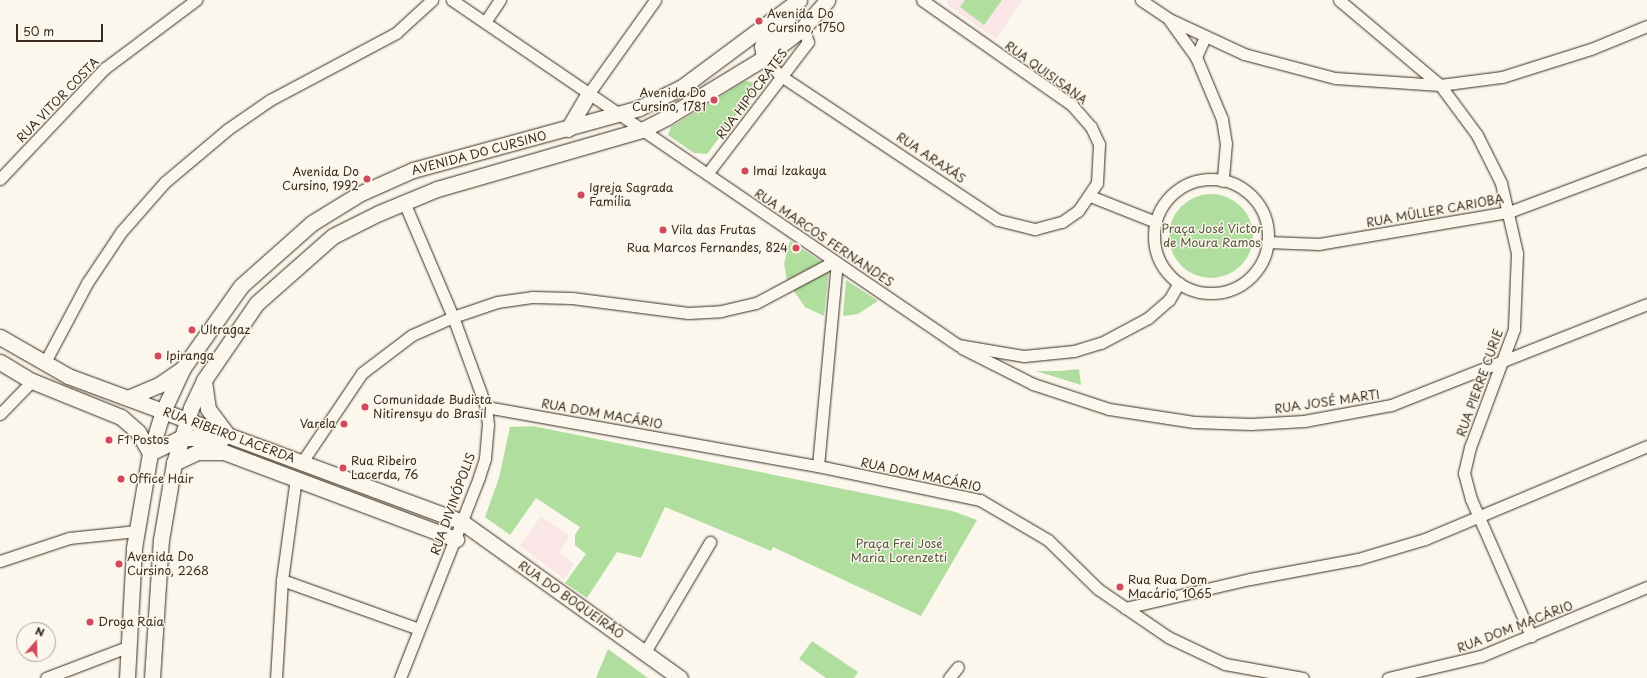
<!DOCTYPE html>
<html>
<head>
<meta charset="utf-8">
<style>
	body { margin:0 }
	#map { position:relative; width:1647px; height:678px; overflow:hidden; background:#fbf7ec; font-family:"Playpen Sans",sans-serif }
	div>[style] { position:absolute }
	.built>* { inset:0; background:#fae6e6 }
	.green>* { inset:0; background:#b0de9e }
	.round { border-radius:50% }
	.roads { filter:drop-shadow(0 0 1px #3b2a1e) drop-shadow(0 0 1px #3b2a1e) }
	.street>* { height:11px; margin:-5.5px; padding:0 5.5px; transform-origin:5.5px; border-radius:5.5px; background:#fbf7ec }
	.street>.ring { margin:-5.5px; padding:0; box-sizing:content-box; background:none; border:11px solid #fbf7ec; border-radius:50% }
	.secondary>* { height:15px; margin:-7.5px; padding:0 7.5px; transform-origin:7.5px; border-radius:7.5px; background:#fbf7ec }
	.dots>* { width:11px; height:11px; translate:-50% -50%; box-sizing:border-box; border:2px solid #fbf7ec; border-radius:50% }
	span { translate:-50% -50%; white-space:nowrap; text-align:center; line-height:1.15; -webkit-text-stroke:3px #fbf7ec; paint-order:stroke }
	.poi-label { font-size:12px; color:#3b2a1e }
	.left { translate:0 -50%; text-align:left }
	.right { translate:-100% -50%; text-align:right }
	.street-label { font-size:12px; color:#3b2a1e }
	.park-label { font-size:12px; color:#58573e }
	.north { position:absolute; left:16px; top:622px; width:40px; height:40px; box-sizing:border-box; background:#fbf7ec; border:1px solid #aea59a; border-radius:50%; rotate:20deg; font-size:11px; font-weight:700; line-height:16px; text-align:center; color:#3b2a1e }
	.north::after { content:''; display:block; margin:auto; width:14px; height:18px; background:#d1495b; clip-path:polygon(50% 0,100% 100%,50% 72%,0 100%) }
	.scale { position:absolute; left:16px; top:24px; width:87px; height:18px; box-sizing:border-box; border:2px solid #3b2a1e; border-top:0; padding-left:5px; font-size:12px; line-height:14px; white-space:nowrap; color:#3b2a1e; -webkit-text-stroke:3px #fbf7ec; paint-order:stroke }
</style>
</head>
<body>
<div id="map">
	<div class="built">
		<i style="clip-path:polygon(948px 0,1022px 0,996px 39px,946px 4px)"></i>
		<i style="clip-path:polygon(541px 516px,569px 536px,559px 553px,574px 564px,564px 579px,520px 546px)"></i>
	</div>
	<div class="green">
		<i style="clip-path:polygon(965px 0,1002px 0,984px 25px,960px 7px)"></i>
		<i style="clip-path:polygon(745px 81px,753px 82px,755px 90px,707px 154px,694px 153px,668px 135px,671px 127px)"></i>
		<i class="round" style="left:1169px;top:194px;width:84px;height:84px"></i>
		<i style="clip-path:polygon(790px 241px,822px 262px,787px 280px,784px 264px)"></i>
		<i style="clip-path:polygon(829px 268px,824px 316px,805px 307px,793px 290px)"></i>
		<i style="clip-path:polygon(846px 280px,878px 301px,858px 314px,843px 316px)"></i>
		<i style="clip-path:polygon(1079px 369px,1081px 385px,1036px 371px,1059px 371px)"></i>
		<i style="clip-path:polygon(533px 426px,952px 511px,977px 520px,921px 616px,773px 547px,771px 551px,665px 507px,641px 558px,617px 552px,587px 598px,565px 583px,586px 554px,575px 545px,575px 535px,580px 527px,536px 498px,510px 535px,485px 517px,499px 478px,510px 427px)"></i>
		<i style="clip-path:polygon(812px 641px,858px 672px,854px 678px,826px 678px,799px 659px)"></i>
		<i style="clip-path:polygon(608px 649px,648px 678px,596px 678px)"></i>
	</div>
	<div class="roads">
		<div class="street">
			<i style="left:452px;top:0;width:612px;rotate:34.29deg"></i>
			<i style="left:958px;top:345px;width:67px;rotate:9.5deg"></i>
			<i style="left:1024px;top:356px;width:50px;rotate:-5.7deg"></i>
			<i style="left:1074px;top:351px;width:28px;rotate:-17deg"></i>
			<i style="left:1101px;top:343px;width:53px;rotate:-28deg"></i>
			<i style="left:1148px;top:318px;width:28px;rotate:-41deg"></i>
			<i style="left:1169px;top:300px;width:20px;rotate:-60deg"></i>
			<i style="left:1141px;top:0;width:34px;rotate:34deg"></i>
			<i style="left:1169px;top:19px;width:83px;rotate:25deg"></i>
			<i style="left:1244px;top:54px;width:94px;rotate:14.8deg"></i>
			<i style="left:1335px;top:78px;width:105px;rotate:3.8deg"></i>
			<i style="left:1440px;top:85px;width:63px;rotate:-7.4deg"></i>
			<i style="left:1502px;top:77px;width:93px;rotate:-17.5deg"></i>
			<i style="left:1591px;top:49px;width:61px;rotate:-22.3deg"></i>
			<i style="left:1339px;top:0;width:132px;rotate:40.1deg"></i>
			<i style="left:1440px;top:85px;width:62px;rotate:53.5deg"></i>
			<i style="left:1477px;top:135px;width:54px;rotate:63.4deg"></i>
			<i style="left:1501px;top:183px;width:72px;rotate:77.1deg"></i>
			<i style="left:1517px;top:253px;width:76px;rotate:92.3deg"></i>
			<i style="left:1514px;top:329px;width:126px;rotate:110.4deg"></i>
			<i style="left:1470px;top:447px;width:27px;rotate:103deg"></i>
			<i style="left:1464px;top:473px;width:27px;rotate:75deg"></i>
			<i style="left:1471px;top:499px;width:150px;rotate:66.3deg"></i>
			<i style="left:1170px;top:21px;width:44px;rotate:54.2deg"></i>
			<i style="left:1196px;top:57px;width:67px;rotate:67.2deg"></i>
			<i style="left:1222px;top:119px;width:24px;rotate:81deg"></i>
			<i style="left:1226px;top:143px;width:38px;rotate:95deg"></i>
			<i style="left:485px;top:22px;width:27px;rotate:-56deg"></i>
			<i style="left:1196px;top:57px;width:22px;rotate:-66deg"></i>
			<i style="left:764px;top:58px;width:25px;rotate:47deg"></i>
			<i style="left:781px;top:76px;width:260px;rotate:33.6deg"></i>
			<i style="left:998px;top:220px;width:38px;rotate:14deg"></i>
			<i style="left:1035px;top:229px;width:28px;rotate:-15deg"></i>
			<i style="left:1062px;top:222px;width:19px;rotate:-35deg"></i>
			<i style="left:1078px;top:211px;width:34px;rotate:-56deg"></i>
			<i style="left:1097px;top:183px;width:39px;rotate:-87deg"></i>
			<i style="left:1099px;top:144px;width:19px;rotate:-115deg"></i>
			<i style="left:1091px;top:127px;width:29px;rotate:-131deg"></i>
			<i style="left:1072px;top:105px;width:183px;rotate:-145deg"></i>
			<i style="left:589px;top:93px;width:114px;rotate:-54.6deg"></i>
			<i style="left:707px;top:174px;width:166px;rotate:-52.6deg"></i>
			<i style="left:808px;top:42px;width:15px;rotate:-110deg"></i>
			<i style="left:0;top:179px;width:153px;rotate:-46.6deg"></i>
			<i style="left:105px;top:68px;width:114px;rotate:-36.8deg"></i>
			<i class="ring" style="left:1154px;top:179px;width:103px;height:103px"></i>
			<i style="left:1090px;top:196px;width:71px;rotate:21.5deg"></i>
			<i style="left:1267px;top:242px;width:52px;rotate:2.2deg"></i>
			<i style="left:1319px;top:244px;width:193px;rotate:-9.6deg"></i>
			<i style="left:1509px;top:212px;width:147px;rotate:-20.6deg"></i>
			<i style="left:962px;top:348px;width:80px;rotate:26.9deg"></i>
			<i style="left:1033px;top:384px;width:80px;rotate:18.2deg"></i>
			<i style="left:1109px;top:409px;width:86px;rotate:8.7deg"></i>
			<i style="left:1194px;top:422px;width:57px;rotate:2deg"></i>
			<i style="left:1251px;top:424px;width:53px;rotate:-3.2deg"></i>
			<i style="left:1304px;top:421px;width:88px;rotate:-10.4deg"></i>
			<i style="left:1391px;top:405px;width:275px;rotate:-21.5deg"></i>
			<i style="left:44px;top:364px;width:92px;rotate:-62deg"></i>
			<i style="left:87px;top:283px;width:61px;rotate:-56.3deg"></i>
			<i style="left:121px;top:232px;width:67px;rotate:-48.7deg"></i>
			<i style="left:165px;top:182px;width:82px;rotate:-40.1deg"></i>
			<i style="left:228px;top:129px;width:51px;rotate:-34.6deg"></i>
			<i style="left:270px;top:100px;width:143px;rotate:-28deg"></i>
			<i style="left:396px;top:33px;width:49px;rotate:-42.5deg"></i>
			<i style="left:486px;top:407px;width:337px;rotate:10.1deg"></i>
			<i style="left:818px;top:466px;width:166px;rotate:11.9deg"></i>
			<i style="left:980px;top:500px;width:79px;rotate:30.5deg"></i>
			<i style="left:1048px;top:540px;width:70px;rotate:44.4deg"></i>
			<i style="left:1098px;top:589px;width:85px;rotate:34.4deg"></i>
			<i style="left:1168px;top:637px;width:63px;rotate:25.3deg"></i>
			<i style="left:1225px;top:664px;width:79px;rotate:10.2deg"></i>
			<i style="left:0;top:414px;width:46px;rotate:-45.9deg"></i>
			<i style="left:302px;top:462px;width:107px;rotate:-56deg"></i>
			<i style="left:362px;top:373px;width:63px;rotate:-37.2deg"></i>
			<i style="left:412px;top:335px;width:45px;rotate:-23.7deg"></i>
			<i style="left:453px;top:317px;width:46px;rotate:-18.8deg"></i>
			<i style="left:497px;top:302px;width:35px;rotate:-8deg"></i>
			<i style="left:532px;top:297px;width:40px;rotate:1.4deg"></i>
			<i style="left:572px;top:298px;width:117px;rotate:7.4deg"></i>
			<i style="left:688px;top:313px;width:33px;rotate:-3deg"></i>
			<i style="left:721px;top:311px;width:36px;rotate:-13deg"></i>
			<i style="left:756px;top:303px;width:89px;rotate:-28deg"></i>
			<i style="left:818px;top:466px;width:204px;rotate:-84.7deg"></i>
			<i style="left:0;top:561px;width:73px;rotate:-18.4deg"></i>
			<i style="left:69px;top:538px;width:68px;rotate:-5.9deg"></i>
			<i style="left:282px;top:580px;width:145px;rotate:19.7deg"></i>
			<i style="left:1125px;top:608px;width:128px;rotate:-13.1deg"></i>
			<i style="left:1250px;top:579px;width:110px;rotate:-10.5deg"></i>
			<i style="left:1358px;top:559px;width:70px;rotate:-16.6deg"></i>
			<i style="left:1425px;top:539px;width:241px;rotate:-22.7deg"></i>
			<i style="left:645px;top:652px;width:128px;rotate:-59.4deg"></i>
			<i style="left:46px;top:678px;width:90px;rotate:-20.9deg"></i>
			<i style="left:276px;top:678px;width:98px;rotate:-86.5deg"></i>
			<i style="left:282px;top:580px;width:103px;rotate:-82.2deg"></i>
			<i style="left:400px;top:678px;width:216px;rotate:-68.5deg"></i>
			<i style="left:479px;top:477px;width:20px;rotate:-72deg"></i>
			<i style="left:485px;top:458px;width:33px;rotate:-85deg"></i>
			<i style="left:488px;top:425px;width:18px;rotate:-96deg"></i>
			<i style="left:486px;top:407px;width:96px;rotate:-110.1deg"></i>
			<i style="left:453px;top:317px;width:125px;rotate:-113.1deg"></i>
			<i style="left:949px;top:678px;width:14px;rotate:-51deg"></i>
			<i style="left:1388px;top:678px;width:96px;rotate:-13.3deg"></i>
			<i style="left:1481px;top:656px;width:180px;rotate:-22.6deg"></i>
		</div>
		<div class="secondary">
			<i style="left:764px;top:58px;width:12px;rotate:-99deg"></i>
			<i style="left:762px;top:46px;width:29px;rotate:-44deg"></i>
			<i style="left:783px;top:26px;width:19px;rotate:-62deg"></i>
			<i style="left:568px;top:129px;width:42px;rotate:-59.7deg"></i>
			<i style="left:0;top:337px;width:78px;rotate:29.8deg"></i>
			<i style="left:68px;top:376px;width:420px;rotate:20.3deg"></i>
			<i style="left:462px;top:522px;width:268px;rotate:35.6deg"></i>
			<i style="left:0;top:362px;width:37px;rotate:31deg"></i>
			<i style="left:32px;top:381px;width:96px;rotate:22deg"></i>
			<i style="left:121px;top:417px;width:23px;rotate:41deg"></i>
			<i style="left:138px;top:432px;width:24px;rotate:60deg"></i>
			<i style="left:204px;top:381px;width:28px;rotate:82deg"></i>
			<i style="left:208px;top:409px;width:31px;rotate:53deg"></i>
			<i style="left:128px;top:398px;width:34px;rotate:-23deg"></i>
			<i style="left:159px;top:385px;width:29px;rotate:-35deg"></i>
			<i style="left:150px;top:453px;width:34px;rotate:-26deg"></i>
			<i style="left:181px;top:438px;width:42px"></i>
			<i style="left:174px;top:463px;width:26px;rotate:-25deg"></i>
			<i style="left:198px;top:452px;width:26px"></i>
			<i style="left:224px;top:452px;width:248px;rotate:20.6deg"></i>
			<i style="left:127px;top:678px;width:130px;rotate:-86.9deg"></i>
			<i style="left:134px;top:548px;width:96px;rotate:-80.4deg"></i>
			<i style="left:150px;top:453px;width:44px;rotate:-72.8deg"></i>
			<i style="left:163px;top:411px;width:47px;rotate:-65.1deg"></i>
			<i style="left:183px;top:368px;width:100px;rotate:-54.7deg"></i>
			<i style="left:241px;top:286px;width:95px;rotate:-41.6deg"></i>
			<i style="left:312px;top:223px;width:55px;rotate:-31.7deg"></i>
			<i style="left:359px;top:194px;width:59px;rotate:-24deg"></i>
			<i style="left:413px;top:170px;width:234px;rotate:-15.3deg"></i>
			<i style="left:639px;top:108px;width:48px;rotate:-26deg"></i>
			<i style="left:682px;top:87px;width:146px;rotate:-36.6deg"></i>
			<i style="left:152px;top:678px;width:138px;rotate:-86.3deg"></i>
			<i style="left:161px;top:540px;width:78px;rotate:-80.4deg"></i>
			<i style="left:174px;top:463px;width:58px;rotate:-72.8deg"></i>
			<i style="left:191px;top:408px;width:31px;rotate:-65deg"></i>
			<i style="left:204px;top:380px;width:93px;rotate:-55.5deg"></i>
			<i style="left:257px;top:303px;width:101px;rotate:-41.4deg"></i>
			<i style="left:333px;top:236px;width:51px;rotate:-26.6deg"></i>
			<i style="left:379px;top:213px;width:63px;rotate:-22.5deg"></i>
			<i style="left:437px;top:189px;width:213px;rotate:-16.1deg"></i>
			<i style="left:642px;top:130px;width:28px;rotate:-27deg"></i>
			<i style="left:667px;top:117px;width:114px;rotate:-31.3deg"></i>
			<i style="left:764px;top:58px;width:49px;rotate:-37.6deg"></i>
			<i style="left:803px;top:28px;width:37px;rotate:-49deg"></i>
		</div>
	</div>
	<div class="dots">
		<i style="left:759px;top:21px;background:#d1495b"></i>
		<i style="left:714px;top:100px;background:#d1495b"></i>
		<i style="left:745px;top:171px;background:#d1495b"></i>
		<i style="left:367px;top:179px;background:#d1495b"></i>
		<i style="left:581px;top:195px;background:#d1495b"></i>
		<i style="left:663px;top:230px;background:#d1495b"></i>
		<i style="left:796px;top:248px;background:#d1495b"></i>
		<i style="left:192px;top:330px;background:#d1495b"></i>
		<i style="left:158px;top:356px;background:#d1495b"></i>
		<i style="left:365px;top:407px;background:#d1495b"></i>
		<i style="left:344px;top:424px;background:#d1495b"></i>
		<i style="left:109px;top:440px;background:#d1495b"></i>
		<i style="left:343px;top:468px;background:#d1495b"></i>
		<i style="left:121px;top:479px;background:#d1495b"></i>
		<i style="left:119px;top:564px;background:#d1495b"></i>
		<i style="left:1120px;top:587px;background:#d1495b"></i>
		<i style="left:90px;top:622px;background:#d1495b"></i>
	</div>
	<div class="poi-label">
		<span class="left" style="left:767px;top:21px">Avenida Do<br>Cursino, 1750</span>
		<span class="right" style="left:706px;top:100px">Avenida Do<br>Cursino, 1781</span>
		<span class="left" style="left:753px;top:171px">Imai Izakaya</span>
		<span class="right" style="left:359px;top:179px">Avenida Do<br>Cursino, 1992</span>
		<span class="left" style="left:589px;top:195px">Igreja Sagrada<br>Família</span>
		<span class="left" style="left:671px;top:230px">Vila das Frutas</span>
		<span class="right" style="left:788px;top:248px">Rua Marcos Fernandes, 824</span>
		<span class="left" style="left:200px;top:330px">Ultragaz</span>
		<span class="left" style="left:166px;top:356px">Ipiranga</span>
		<span class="left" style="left:373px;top:407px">Comunidade Budista<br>Nitirensyu do Brasil</span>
		<span class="right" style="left:336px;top:424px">Varela</span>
		<span class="left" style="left:117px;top:440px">F1 Postos</span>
		<span class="left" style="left:351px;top:468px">Rua Ribeiro<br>Lacerda, 76</span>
		<span class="left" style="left:129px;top:479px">Office Hair</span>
		<span class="left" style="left:127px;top:564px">Avenida Do<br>Cursino, 2268</span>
		<span class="left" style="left:1128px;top:587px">Rua Rua Dom<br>Macário, 1065</span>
		<span class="left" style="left:98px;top:622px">Droga Raia</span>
	</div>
	<div class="street-label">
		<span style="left:1046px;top:73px;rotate:36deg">RUA QUISISANA</span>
		<span style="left:752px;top:94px;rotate:-53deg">RUA HIPÓCRATES</span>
		<span style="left:58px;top:100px;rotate:-46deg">RUA VITOR COSTA</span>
		<span style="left:479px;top:153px;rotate:-15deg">AVENIDA DO CURSINO</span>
		<span style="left:931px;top:158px;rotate:34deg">RUA ARAXÁS</span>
		<span style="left:1435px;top:211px;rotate:-10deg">RUA MÜLLER CARIOBA</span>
		<span style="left:824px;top:238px;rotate:34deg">RUA MARCOS FERNANDES</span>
		<span style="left:1480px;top:383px;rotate:-70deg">RUA PIERRE CURIE</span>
		<span style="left:1327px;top:402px;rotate:-8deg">RUA JOSÉ MARTI</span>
		<span style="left:602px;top:414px;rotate:10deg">RUA DOM MACÁRIO</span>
		<span style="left:229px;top:435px;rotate:20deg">RUA RIBEIRO LACERDA</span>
		<span style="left:921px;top:475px;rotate:12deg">RUA DOM MACÁRIO</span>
		<span style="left:453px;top:504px;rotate:-70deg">RUA DIVINÓPOLIS</span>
		<span style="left:571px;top:600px;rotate:35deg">RUA DO BOQUEIRÃO</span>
		<span style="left:1515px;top:627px;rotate:-21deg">RUA DOM MACÁRIO</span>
	</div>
	<div class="park-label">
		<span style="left:1212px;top:236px">Praça José Victor<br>de Moura Ramos</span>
		<span style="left:899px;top:551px">Praça Frei José<br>Maria Lorenzetti</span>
	</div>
	<div class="north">N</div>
	<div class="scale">50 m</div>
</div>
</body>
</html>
